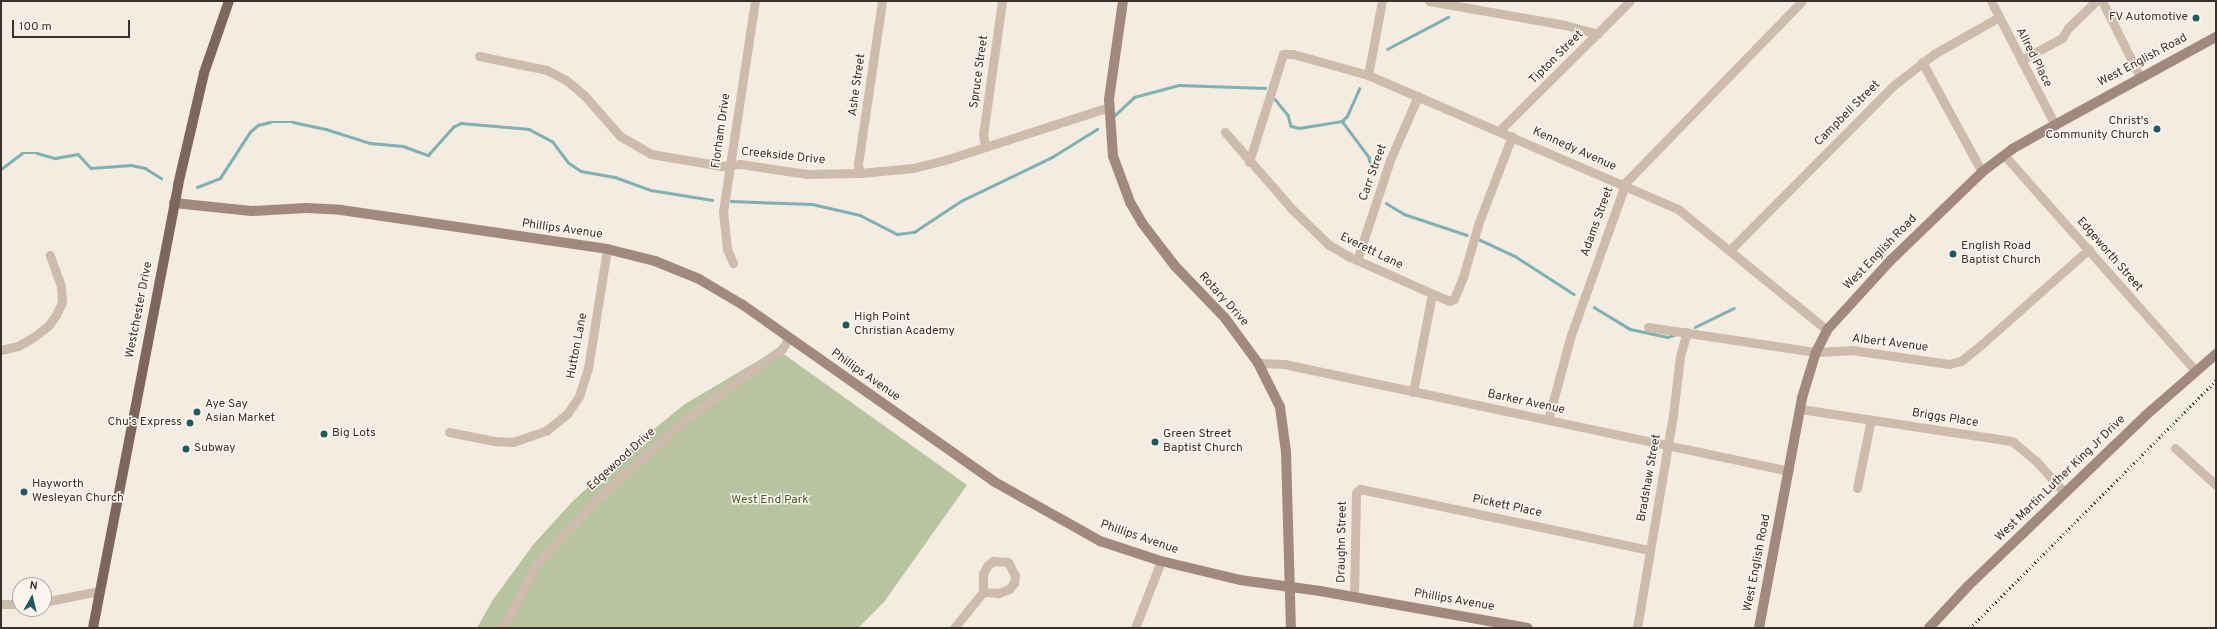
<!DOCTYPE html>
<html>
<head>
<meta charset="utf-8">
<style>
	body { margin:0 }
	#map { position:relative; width:2217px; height:629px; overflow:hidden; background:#f4ebe1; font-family:Overpass,sans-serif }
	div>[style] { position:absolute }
	.green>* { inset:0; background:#b8c4a0 }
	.stream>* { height:2.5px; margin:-1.25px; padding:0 1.25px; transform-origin:1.25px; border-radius:1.25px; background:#7fb0b2 }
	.street>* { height:9px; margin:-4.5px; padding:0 4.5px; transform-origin:4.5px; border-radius:4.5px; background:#cdbbac }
	.secondary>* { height:10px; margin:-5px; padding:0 5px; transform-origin:5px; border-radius:5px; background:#a18a7d }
	.primary>* { height:10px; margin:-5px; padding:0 5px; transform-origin:5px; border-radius:5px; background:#7d675c }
	.rail>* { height:2.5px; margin-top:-1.25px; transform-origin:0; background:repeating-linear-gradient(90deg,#3b302b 0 1px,transparent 0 4px) }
	.dots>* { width:11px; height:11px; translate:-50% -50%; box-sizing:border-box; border:2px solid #fbf5ee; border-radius:50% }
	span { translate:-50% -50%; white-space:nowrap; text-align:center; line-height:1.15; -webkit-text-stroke:3px #fbf5ee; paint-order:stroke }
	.poi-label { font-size:12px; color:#3b302b }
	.right { translate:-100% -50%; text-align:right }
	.left { translate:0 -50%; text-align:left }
	.street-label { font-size:12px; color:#3b302b }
	.park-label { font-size:12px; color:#4a5a2e }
	.frame { position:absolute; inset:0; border:2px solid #3b302b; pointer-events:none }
	.north { position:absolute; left:12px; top:577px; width:40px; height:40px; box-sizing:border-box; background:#fbf5ee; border:1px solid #aea6a0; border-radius:50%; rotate:8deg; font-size:11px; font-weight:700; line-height:16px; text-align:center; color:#3b302b }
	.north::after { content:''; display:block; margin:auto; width:14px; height:18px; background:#1f5a5e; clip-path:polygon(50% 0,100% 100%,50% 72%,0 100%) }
	.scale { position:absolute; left:12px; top:20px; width:118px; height:18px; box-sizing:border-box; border:2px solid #3b302b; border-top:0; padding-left:5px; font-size:12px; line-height:14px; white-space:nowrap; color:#3b302b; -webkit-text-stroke:3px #fbf5ee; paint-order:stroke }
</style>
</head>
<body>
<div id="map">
	<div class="green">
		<i style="clip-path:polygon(771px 353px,785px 355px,967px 485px,884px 602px,858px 628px,477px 628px,492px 601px,533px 545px,571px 503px,621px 456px,685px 404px)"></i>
	</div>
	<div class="stream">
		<i style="left:1387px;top:49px;width:69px;rotate:-27.7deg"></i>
		<i style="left:1275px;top:99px;width:21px;rotate:51deg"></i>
		<i style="left:1288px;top:115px;width:11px;rotate:75deg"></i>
		<i style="left:1291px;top:126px;width:8px;rotate:14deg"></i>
		<i style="left:1299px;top:128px;width:44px;rotate:-9.2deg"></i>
		<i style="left:1342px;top:121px;width:7px;rotate:-45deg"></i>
		<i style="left:1347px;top:116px;width:30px;rotate:-66deg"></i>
		<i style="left:1115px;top:115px;width:26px;rotate:-43deg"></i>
		<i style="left:1134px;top:97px;width:47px;rotate:-14.9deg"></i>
		<i style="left:1179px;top:85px;width:86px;rotate:2deg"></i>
		<i style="left:1342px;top:121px;width:45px;rotate:53.1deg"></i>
		<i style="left:1369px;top:157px;width:12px;rotate:81deg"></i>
		<i style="left:1px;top:169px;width:26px;rotate:-37deg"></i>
		<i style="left:22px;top:153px;width:15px"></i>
		<i style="left:37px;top:153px;width:19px;rotate:16deg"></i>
		<i style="left:55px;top:158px;width:23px;rotate:-10deg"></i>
		<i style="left:78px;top:154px;width:19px;rotate:47deg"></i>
		<i style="left:91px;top:168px;width:40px;rotate:-4.3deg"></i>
		<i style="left:131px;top:165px;width:14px;rotate:12deg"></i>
		<i style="left:145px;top:168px;width:19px;rotate:32deg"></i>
		<i style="left:197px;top:187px;width:25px;rotate:-21deg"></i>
		<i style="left:220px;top:178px;width:55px;rotate:-56.9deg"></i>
		<i style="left:250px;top:132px;width:11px;rotate:-41deg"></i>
		<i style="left:258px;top:125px;width:12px;rotate:-14deg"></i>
		<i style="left:270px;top:122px;width:23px"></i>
		<i style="left:293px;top:122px;width:34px;rotate:12deg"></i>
		<i style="left:326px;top:129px;width:46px;rotate:17.7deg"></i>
		<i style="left:370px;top:143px;width:33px;rotate:5deg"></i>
		<i style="left:403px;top:146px;width:27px;rotate:20deg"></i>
		<i style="left:428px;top:155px;width:38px;rotate:-48deg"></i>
		<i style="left:453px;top:127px;width:9px;rotate:-27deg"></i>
		<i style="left:461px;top:123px;width:68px;rotate:5deg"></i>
		<i style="left:529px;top:129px;width:27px;rotate:28deg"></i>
		<i style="left:553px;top:142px;width:26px;rotate:53deg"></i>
		<i style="left:569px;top:163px;width:14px;rotate:34deg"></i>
		<i style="left:581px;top:171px;width:35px;rotate:10deg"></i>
		<i style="left:615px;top:177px;width:38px;rotate:20deg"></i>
		<i style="left:651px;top:190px;width:62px;rotate:9.3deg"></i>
		<i style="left:731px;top:201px;width:81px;rotate:2.1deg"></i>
		<i style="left:812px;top:204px;width:49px;rotate:12.9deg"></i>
		<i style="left:860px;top:215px;width:42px;rotate:27.2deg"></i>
		<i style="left:897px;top:234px;width:17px;rotate:-7deg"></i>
		<i style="left:914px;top:232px;width:56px;rotate:-33.4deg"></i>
		<i style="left:961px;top:201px;width:101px;rotate:-25.8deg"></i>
		<i style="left:1052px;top:157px;width:53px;rotate:-31.9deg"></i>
		<i style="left:1386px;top:203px;width:21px;rotate:31deg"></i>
		<i style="left:1404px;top:214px;width:66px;rotate:18.4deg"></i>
		<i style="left:1478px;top:239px;width:41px;rotate:24.7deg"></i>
		<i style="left:1515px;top:256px;width:70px;rotate:32.8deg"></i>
		<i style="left:1594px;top:307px;width:42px;rotate:31.4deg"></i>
		<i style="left:1630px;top:329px;width:38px;rotate:12deg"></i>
		<i style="left:1667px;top:337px;width:7px;rotate:-16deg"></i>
		<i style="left:1695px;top:327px;width:43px;rotate:-26deg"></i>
	</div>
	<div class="street">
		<i style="left:1429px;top:1px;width:138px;rotate:10deg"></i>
		<i style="left:1565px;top:25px;width:34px;rotate:15deg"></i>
		<i style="left:1991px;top:1px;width:140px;rotate:62.7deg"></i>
		<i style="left:2102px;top:1px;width:85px;rotate:63.4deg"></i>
		<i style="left:479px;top:56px;width:69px;rotate:11.6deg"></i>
		<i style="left:547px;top:70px;width:21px;rotate:28deg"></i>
		<i style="left:566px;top:80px;width:23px;rotate:40deg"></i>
		<i style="left:584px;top:95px;width:55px;rotate:48.7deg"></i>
		<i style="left:620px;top:136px;width:36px;rotate:30deg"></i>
		<i style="left:651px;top:154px;width:72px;rotate:9.6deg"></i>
		<i style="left:722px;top:166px;width:18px;rotate:-6deg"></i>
		<i style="left:740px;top:164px;width:68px;rotate:8.5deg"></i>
		<i style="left:807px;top:174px;width:53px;rotate:-1.1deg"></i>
		<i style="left:860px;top:173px;width:53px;rotate:-5.4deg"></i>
		<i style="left:913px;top:168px;width:30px;rotate:-14deg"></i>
		<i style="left:942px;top:161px;width:176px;rotate:-17.9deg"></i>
		<i style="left:2021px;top:60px;width:47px;rotate:-28.2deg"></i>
		<i style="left:2062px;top:38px;width:12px;rotate:-59deg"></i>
		<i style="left:2068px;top:28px;width:39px;rotate:-44deg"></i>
		<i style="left:1922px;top:62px;width:125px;rotate:61.4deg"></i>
		<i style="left:1368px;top:75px;width:75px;rotate:-79.3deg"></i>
		<i style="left:1500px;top:130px;width:183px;rotate:-44.8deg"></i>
		<i style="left:1225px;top:132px;width:101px;rotate:49deg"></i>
		<i style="left:1291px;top:208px;width:53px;rotate:44.2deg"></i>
		<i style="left:1329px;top:245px;width:24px;rotate:30deg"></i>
		<i style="left:1350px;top:257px;width:108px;rotate:24deg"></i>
		<i style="left:1449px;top:301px;width:5px;rotate:-22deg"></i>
		<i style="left:1454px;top:299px;width:24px;rotate:-68deg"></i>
		<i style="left:1463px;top:277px;width:57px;rotate:-73.8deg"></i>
		<i style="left:1479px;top:222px;width:92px;rotate:-69deg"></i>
		<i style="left:985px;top:147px;width:12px;rotate:-99deg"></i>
		<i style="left:983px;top:135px;width:135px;rotate:-81.9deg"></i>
		<i style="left:2004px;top:155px;width:289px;rotate:48.4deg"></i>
		<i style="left:1249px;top:162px;width:113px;rotate:-72.5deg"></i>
		<i style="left:1283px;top:54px;width:10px"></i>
		<i style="left:1293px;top:54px;width:78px;rotate:15.6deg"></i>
		<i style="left:1368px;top:75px;width:338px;rotate:23.4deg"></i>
		<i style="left:1678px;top:209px;width:192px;rotate:39.1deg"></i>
		<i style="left:860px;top:173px;width:9px;rotate:-103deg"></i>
		<i style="left:858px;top:164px;width:165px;rotate:-81.6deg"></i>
		<i style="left:1731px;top:249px;width:231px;rotate:-45.2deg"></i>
		<i style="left:1894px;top:85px;width:51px;rotate:-37.8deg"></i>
		<i style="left:1934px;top:54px;width:75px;rotate:-29.6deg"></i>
		<i style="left:1357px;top:260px;width:105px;rotate:-71.7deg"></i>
		<i style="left:1390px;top:160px;width:70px;rotate:-66.4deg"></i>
		<i style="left:733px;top:263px;width:15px;rotate:-113deg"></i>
		<i style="left:727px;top:249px;width:37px;rotate:-96deg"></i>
		<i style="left:723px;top:212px;width:213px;rotate:-81.4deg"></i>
		<i style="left:1648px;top:327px;width:170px;rotate:8.5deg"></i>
		<i style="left:1816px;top:352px;width:35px;rotate:-3deg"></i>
		<i style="left:1851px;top:350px;width:99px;rotate:8.1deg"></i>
		<i style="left:1949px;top:364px;width:12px;rotate:-14deg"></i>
		<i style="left:1961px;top:361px;width:27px;rotate:-39deg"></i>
		<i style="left:1982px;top:344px;width:143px;rotate:-41.6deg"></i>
		<i style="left:1px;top:350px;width:17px;rotate:-13deg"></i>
		<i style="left:18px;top:346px;width:20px;rotate:-30deg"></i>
		<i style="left:35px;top:336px;width:16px;rotate:-38deg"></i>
		<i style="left:48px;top:326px;width:14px;rotate:-54deg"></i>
		<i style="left:56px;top:315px;width:14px;rotate:-65deg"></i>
		<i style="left:62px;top:302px;width:16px;rotate:-94deg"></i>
		<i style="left:61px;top:286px;width:33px;rotate:-110deg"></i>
		<i style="left:1258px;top:363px;width:26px;rotate:2deg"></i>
		<i style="left:1284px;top:364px;width:516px;rotate:11.96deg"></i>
		<i style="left:1413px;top:392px;width:100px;rotate:-79deg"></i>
		<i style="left:1800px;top:409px;width:214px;rotate:8.6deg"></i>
		<i style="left:2012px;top:441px;width:31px;rotate:40deg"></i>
		<i style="left:2036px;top:461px;width:43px;rotate:47.8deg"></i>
		<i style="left:1548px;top:420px;width:88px;rotate:-74.9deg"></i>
		<i style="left:1571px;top:335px;width:163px;rotate:-70.2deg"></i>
		<i style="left:1626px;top:182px;width:252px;rotate:-45.8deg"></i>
		<i style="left:449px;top:432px;width:46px;rotate:11.3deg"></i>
		<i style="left:494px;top:441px;width:19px;rotate:3deg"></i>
		<i style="left:513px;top:442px;width:36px;rotate:-19deg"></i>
		<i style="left:547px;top:430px;width:26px;rotate:-39deg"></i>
		<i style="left:567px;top:414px;width:22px;rotate:-56deg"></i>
		<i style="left:579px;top:396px;width:29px;rotate:-72deg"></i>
		<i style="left:588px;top:368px;width:121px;rotate:-80.9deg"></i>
		<i style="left:2175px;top:448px;width:55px;rotate:42.1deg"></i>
		<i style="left:1857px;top:488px;width:70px;rotate:-78.5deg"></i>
		<i style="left:1354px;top:597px;width:104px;rotate:-88.9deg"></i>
		<i style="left:1356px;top:493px;width:6px;rotate:-45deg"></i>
		<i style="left:1360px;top:489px;width:296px;rotate:11.9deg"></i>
		<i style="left:44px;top:602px;width:55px;rotate:-11.5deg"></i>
		<i style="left:1px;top:604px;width:19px"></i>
		<i style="left:503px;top:628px;width:71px;rotate:-62.4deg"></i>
		<i style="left:536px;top:565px;width:84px;rotate:-47.4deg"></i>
		<i style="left:593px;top:503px;width:125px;rotate:-42.4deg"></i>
		<i style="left:685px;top:419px;width:120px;rotate:-35.8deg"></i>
		<i style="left:782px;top:349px;width:13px;rotate:-58deg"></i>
		<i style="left:954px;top:628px;width:46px;rotate:-51.1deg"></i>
		<i style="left:983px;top:592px;width:18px;rotate:-90deg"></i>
		<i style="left:983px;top:574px;width:9px;rotate:-63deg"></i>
		<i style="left:987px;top:566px;width:8px;rotate:-40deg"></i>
		<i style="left:993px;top:561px;width:15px;rotate:4deg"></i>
		<i style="left:1008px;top:562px;width:15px;rotate:62deg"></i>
		<i style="left:1015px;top:575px;width:8px;rotate:97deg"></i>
		<i style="left:1014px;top:583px;width:8px;rotate:130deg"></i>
		<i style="left:1009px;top:589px;width:11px;rotate:158deg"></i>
		<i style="left:999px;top:593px;width:16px;rotate:-176deg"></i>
		<i style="left:1135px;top:628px;width:72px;rotate:-68.8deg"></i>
		<i style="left:1637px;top:628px;width:216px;rotate:-80.4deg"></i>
		<i style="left:1673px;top:415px;width:59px;rotate:-83.2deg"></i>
		<i style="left:1680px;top:356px;width:25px;rotate:-74deg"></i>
	</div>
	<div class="secondary">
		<i style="left:1123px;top:1px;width:99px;rotate:98.1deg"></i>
		<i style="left:1109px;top:99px;width:57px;rotate:86deg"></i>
		<i style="left:1113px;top:156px;width:49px;rotate:69.7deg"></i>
		<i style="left:1130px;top:202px;width:24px;rotate:60deg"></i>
		<i style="left:1142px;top:223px;width:54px;rotate:52.5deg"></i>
		<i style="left:1175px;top:266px;width:72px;rotate:46.1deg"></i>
		<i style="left:1225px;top:318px;width:56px;rotate:53.7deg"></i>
		<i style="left:1258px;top:363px;width:49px;rotate:63.4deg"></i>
		<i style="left:1280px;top:407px;width:45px;rotate:82.4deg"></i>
		<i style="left:1286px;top:452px;width:176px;rotate:88.4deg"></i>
		<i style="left:174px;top:203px;width:78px;rotate:5.9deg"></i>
		<i style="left:252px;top:211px;width:54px;rotate:-3.2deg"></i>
		<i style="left:306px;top:208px;width:35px;rotate:3deg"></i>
		<i style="left:341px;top:210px;width:269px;rotate:8.3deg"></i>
		<i style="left:607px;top:249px;width:49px;rotate:14deg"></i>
		<i style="left:655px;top:261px;width:48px;rotate:22.2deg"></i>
		<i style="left:699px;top:279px;width:51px;rotate:30.6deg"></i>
		<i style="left:743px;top:305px;width:306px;rotate:35.1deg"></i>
		<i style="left:993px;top:481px;width:123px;rotate:29.3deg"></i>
		<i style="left:1100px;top:541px;width:64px;rotate:18.2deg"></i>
		<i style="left:1161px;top:561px;width:81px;rotate:13.5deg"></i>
		<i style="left:1240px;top:580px;width:81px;rotate:7.8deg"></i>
		<i style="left:1320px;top:591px;width:211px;rotate:10.1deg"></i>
		<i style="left:1759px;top:628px;width:234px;rotate:-79.4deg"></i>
		<i style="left:1802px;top:398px;width:48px;rotate:-73.1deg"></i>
		<i style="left:1816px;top:352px;width:25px;rotate:-63deg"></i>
		<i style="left:1827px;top:330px;width:95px;rotate:-47.6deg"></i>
		<i style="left:1891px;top:260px;width:127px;rotate:-44deg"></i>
		<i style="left:1982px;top:172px;width:38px;rotate:-37deg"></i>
		<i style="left:2012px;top:149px;width:49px;rotate:-29.2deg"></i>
		<i style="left:2055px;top:125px;width:183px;rotate:-28.7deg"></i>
		<i style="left:1929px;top:628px;width:57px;rotate:-47.1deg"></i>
		<i style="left:1968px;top:586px;width:245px;rotate:-43.8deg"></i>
		<i style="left:2145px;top:416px;width:94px;rotate:-41.1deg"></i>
	</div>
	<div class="primary">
		<i style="left:93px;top:628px;width:451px;rotate:-79.1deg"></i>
		<i style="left:178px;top:185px;width:115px;rotate:-76.9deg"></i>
		<i style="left:204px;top:73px;width:76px;rotate:-70.9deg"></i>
	</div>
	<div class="rail">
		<i style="left:1970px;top:628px;width:349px;rotate:-45.2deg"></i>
	</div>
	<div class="dots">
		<i style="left:2196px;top:18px;background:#1f5a5e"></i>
		<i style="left:2157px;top:129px;background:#1f5a5e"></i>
		<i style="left:1953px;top:254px;background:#1f5a5e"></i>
		<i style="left:846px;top:325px;background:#1f5a5e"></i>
		<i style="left:197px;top:412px;background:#1f5a5e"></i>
		<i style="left:190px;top:423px;background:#1f5a5e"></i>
		<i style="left:324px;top:434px;background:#1f5a5e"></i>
		<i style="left:1155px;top:442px;background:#1f5a5e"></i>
		<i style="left:186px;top:449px;background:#1f5a5e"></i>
		<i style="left:24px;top:492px;background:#1f5a5e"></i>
	</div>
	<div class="poi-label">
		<span class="right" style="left:2188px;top:18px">FV Automotive</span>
		<span class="right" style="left:2149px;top:129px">Christ's<br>Community Church</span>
		<span class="left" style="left:1961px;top:254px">English Road<br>Baptist Church</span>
		<span class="left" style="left:854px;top:325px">High Point<br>Christian Academy</span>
		<span class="left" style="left:205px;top:412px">Aye Say<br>Asian Market</span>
		<span class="right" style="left:182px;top:423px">Chu's Express</span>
		<span class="left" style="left:332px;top:434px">Big Lots</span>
		<span class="left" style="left:1163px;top:442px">Green Street<br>Baptist Church</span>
		<span class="left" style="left:194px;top:449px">Subway</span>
		<span class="left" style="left:32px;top:492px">Hayworth<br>Wesleyan Church</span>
	</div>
	<div class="street-label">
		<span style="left:1557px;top:58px;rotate:-45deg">Tipton Street</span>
		<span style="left:2033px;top:58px;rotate:63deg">Allred Place</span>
		<span style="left:2143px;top:61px;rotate:-28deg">West English Road</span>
		<span style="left:980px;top:72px;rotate:-82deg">Spruce Street</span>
		<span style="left:858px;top:85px;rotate:-82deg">Ashe Street</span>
		<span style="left:1848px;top:114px;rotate:-45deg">Campbell Street</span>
		<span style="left:722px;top:131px;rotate:-82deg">Florham Drive</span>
		<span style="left:1574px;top:150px;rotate:24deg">Kennedy Avenue</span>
		<span style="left:783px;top:157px;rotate:6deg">Creekside Drive</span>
		<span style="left:1374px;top:173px;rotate:-70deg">Carr Street</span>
		<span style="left:1598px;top:222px;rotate:-70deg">Adams Street</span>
		<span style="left:562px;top:230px;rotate:8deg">Phillips Avenue</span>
		<span style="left:1371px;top:252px;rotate:26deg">Everett Lane</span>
		<span style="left:1881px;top:253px;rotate:-46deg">West English Road</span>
		<span style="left:2109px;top:255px;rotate:49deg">Edgeworth Street</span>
		<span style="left:1223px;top:300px;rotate:48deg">Rotary Drive</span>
		<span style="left:140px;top:310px;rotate:-79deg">Westchester Drive</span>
		<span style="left:1890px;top:344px;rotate:7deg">Albert Avenue</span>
		<span style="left:578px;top:346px;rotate:-79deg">Hutton Lane</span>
		<span style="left:865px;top:376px;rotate:35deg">Phillips Avenue</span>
		<span style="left:1526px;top:403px;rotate:12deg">Barker Avenue</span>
		<span style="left:1945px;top:419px;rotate:9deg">Briggs Place</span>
		<span style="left:622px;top:460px;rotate:-42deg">Edgewood Drive</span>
		<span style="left:1650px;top:478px;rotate:-80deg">Bradshaw Street</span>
		<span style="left:2061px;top:479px;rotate:-44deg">West Martin Luther King Jr Drive</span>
		<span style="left:1507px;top:507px;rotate:12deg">Pickett Place</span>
		<span style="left:1139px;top:538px;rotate:19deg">Phillips Avenue</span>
		<span style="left:1343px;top:542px;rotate:-89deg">Draughn Street</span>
		<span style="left:1758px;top:563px;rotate:-79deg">West English Road</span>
		<span style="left:1454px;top:601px;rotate:10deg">Phillips Avenue</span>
	</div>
	<div class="park-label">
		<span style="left:770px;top:501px">West End Park</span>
	</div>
	<div class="frame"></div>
	<div class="north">N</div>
	<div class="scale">100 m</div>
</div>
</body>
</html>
